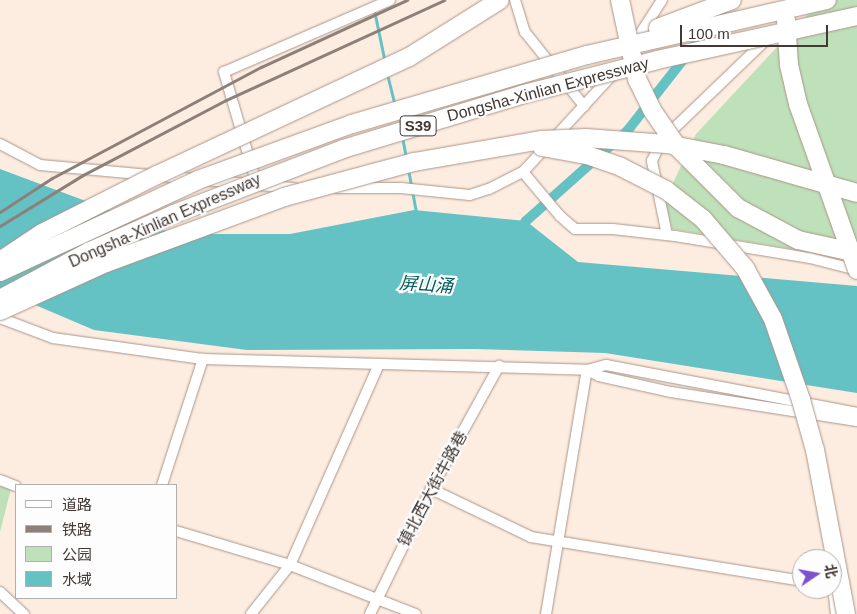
<!DOCTYPE html>
<html>
<head>
<meta charset="utf-8">
<style>
	body { margin:0 }
	#map { position:relative; width:857px; height:614px; overflow:hidden; background:#fdece0; font-family:Arial,"Noto Sans SC",sans-serif }
	div>[style] { position:absolute }
	.green>* { inset:0; background:#bee1b9 }
	.water>* { inset:0; background:#64c2c5 }
	.stream>* { height:3px; margin:-1.5px; padding:0 1.5px; transform-origin:1.5px; border-radius:1.5px; background:#64c2c5 }
	.canal>* { height:10px; margin:-5px; padding:0 5px; transform-origin:5px; border-radius:5px; background:#64c2c5 }
	.roads { filter:drop-shadow(0 0 1px #aa9688) drop-shadow(0 0 1px #aa9688) }
	.street>* { height:10px; margin:-5px; padding:0 5px; transform-origin:5px; border-radius:5px; background:#fff }
	.rail>* { height:3px; margin:-1.5px; padding:0 1.5px; transform-origin:1.5px; border-radius:1.5px; background:#8c8078 }
	.bridges { filter:drop-shadow(0 0 1px #aa9688) drop-shadow(0 0 1px #aa9688) }
	.highway-bridge>* { height:18px; margin:-9px; padding:0 9px; transform-origin:9px; border-radius:9px; background:#fff }
	span { translate:-50% -50%; white-space:nowrap; text-align:center; line-height:1.15; -webkit-text-stroke:4.5px #fdfdfd; paint-order:stroke }
	.shield-label span { padding:1px 4px; background:#fdfdfd; border:1px solid; border-radius:4px; -webkit-text-stroke-width:0 }
	.shield-label { font-size:15px; color:#423934; font-weight:700 }
	.street-label { font-size:16px; color:#423934 }
	.water-label { font-size:18px; color:#025b5d; font-style:italic }
	.legend { position:absolute; left:15px; top:484px; width:162px; height:115px; box-sizing:border-box; background:#fdfdfd; border:1px solid #b2afad; margin:0; padding:6px 9px; list-style:none; font-size:15px; color:#423934 }
	.legend li { display:flex; align-items:center; gap:10px; height:25px }
	.legend b { width:25px; border:1px solid #b2afad }
	.north { position:absolute; left:792px; top:549px; width:50px; height:50px; box-sizing:border-box; background:#fdfdfd; border:1px solid #b2afad; border-radius:50%; rotate:78deg; font-size:14px; font-weight:700; line-height:20px; text-align:center; color:#423934 }
	.north::after { content:''; display:block; margin:auto; width:18px; height:22px; background:#7d53cc; clip-path:polygon(50% 0,100% 100%,50% 72%,0 100%) }
	.scale { position:absolute; left:680px; top:25px; width:148px; height:22px; box-sizing:border-box; border:2px solid #423934; border-top:0; padding-left:6px; font-size:15px; line-height:18px; white-space:nowrap; color:#423934; -webkit-text-stroke:4px #fdfdfd; paint-order:stroke }
</style>
</head>
<body>
<div id="map">
	<div class="green">
		<i style="clip-path:polygon(821px 0,857px 0,857px 260px,672px 229px,665px 200px,696px 134px)"></i>
		<i style="clip-path:polygon(0 484px,11px 489px,0 532px)"></i>
	</div>
	<div class="water">
		<i style="clip-path:polygon(0 169px,174px 234px,290px 234px,414px 210px,526px 221px,578px 262px,857px 286px,857px 393px,605px 353px,474px 349px,247px 350px,94px 330px,0 290px)"></i>
	</div>
	<div class="stream">
		<i style="left:374px;top:10px;width:54px;rotate:78.3deg"></i>
		<i style="left:387px;top:74px;width:34px;rotate:76deg"></i>
		<i style="left:402px;top:137px;width:21px;rotate:79deg"></i>
		<i style="left:408px;top:169px;width:44px;rotate:79.5deg"></i>
	</div>
	<div class="canal">
		<i style="left:519px;top:231px;width:12px;rotate:-55deg"></i>
		<i style="left:526px;top:221px;width:137px;rotate:-41.7deg"></i>
		<i style="left:628px;top:130px;width:159px;rotate:-51.9deg"></i>
	</div>
	<div class="roads">
		<div class="street">
			<i style="left:515px;top:0;width:34px;rotate:73deg"></i>
			<i style="left:525px;top:32px;width:95px;rotate:51.4deg"></i>
			<i style="left:633px;top:45px;width:54px;rotate:-57.2deg"></i>
			<i style="left:0;top:144px;width:45px;rotate:27.7deg"></i>
			<i style="left:40px;top:165px;width:256px;rotate:5.2deg"></i>
			<i style="left:523px;top:172px;width:57px;rotate:49.9deg"></i>
			<i style="left:560px;top:216px;width:20px;rotate:41deg"></i>
			<i style="left:575px;top:229px;width:38px"></i>
			<i style="left:613px;top:229px;width:62px;rotate:6.4deg"></i>
			<i style="left:675px;top:236px;width:137px;rotate:9.3deg"></i>
			<i style="left:810px;top:258px;width:49px;rotate:14.3deg"></i>
			<i style="left:257px;top:185px;width:118px;rotate:-106.3deg"></i>
			<i style="left:224px;top:72px;width:181px;rotate:-23.4deg"></i>
			<i style="left:337px;top:188px;width:64px"></i>
			<i style="left:401px;top:188px;width:69px;rotate:5.8deg"></i>
			<i style="left:470px;top:195px;width:20px;rotate:-18deg"></i>
			<i style="left:489px;top:189px;width:38px;rotate:-27deg"></i>
			<i style="left:523px;top:172px;width:136px;rotate:-47.4deg"></i>
			<i style="left:667px;top:235px;width:76px;rotate:-101.5deg"></i>
			<i style="left:652px;top:161px;width:23px;rotate:-65deg"></i>
			<i style="left:662px;top:140px;width:147px;rotate:-43.9deg"></i>
			<i style="left:0;top:318px;width:57px;rotate:20.7deg"></i>
			<i style="left:53px;top:338px;width:151px;rotate:8deg"></i>
			<i style="left:203px;top:359px;width:384px;rotate:1.6deg"></i>
			<i style="left:587px;top:370px;width:20px;rotate:-15deg"></i>
			<i style="left:606px;top:365px;width:256px;rotate:10.8deg"></i>
			<i style="left:587px;top:370px;width:13px;rotate:27deg"></i>
			<i style="left:599px;top:376px;width:74px;rotate:12.5deg"></i>
			<i style="left:671px;top:392px;width:188px;rotate:8.9deg"></i>
			<i style="left:0;top:480px;width:17px;rotate:21deg"></i>
			<i style="left:162px;top:485px;width:133px;rotate:-72deg"></i>
			<i style="left:431px;top:489px;width:111px;rotate:25.6deg"></i>
			<i style="left:531px;top:537px;width:275px;rotate:9.2deg"></i>
			<i style="left:176px;top:531px;width:119px;rotate:16.6deg"></i>
			<i style="left:290px;top:565px;width:135px;rotate:21.3deg"></i>
			<i style="left:833px;top:586px;width:28px;rotate:84deg"></i>
			<i style="left:0;top:592px;width:33px;rotate:43deg"></i>
			<i style="left:251px;top:614px;width:63px;rotate:-51.5deg"></i>
			<i style="left:290px;top:565px;width:220px;rotate:-66.1deg"></i>
			<i style="left:370px;top:614px;width:139px;rotate:-64deg"></i>
			<i style="left:431px;top:489px;width:141px;rotate:-61.1deg"></i>
			<i style="left:546px;top:614px;width:247px;rotate:-80.5deg"></i>
		</div>
	</div>
	<div class="rail">
		<i style="left:0;top:212px;width:62px;rotate:-33.2deg"></i>
		<i style="left:52px;top:178px;width:237px;rotate:-28deg"></i>
		<i style="left:261px;top:67px;width:161px;rotate:-24.7deg"></i>
		<i style="left:0;top:226px;width:97px;rotate:-31.6deg"></i>
		<i style="left:83px;top:175px;width:161px;rotate:-27.7deg"></i>
		<i style="left:226px;top:100px;width:240px;rotate:-24.6deg"></i>
	</div>
	<div class="bridges">
		<div class="highway-bridge">
			<i style="left:620px;top:0;width:81px;rotate:77.9deg"></i>
			<i style="left:637px;top:79px;width:34px;rotate:64deg"></i>
			<i style="left:652px;top:110px;width:46px;rotate:55.6deg"></i>
			<i style="left:678px;top:148px;width:85px;rotate:45deg"></i>
			<i style="left:738px;top:208px;width:68px;rotate:28.1deg"></i>
			<i style="left:798px;top:240px;width:60px;rotate:12.4deg"></i>
			<i style="left:786px;top:20px;width:45px;rotate:86.2deg"></i>
			<i style="left:789px;top:65px;width:40px;rotate:77deg"></i>
			<i style="left:798px;top:104px;width:176px;rotate:70.4deg"></i>
			<i style="left:658px;top:28px;width:79px;rotate:-20.7deg"></i>
			<i style="left:542px;top:147px;width:46px;rotate:10.1deg"></i>
			<i style="left:587px;top:155px;width:36px;rotate:19deg"></i>
			<i style="left:621px;top:167px;width:51px;rotate:27.1deg"></i>
			<i style="left:666px;top:190px;width:47px;rotate:38.1deg"></i>
			<i style="left:703px;top:219px;width:65px;rotate:49.4deg"></i>
			<i style="left:745px;top:268px;width:58px;rotate:61.2deg"></i>
			<i style="left:773px;top:319px;width:86px;rotate:70.9deg"></i>
			<i style="left:801px;top:400px;width:52px;rotate:74.4deg"></i>
			<i style="left:815px;top:450px;width:167px;rotate:79.3deg"></i>
			<i style="left:0;top:261px;width:50px;rotate:-33.7deg"></i>
			<i style="left:42px;top:233px;width:129px;rotate:-26.8deg"></i>
			<i style="left:157px;top:175px;width:278px;rotate:-25.1deg"></i>
			<i style="left:409px;top:57px;width:107px;rotate:-32.1deg"></i>
			<i style="left:0;top:272px;width:218px;rotate:-24.9deg"></i>
			<i style="left:198px;top:180px;width:164px;rotate:-20deg"></i>
			<i style="left:352px;top:124px;width:245px;rotate:-16.4deg"></i>
			<i style="left:587px;top:55px;width:246px;rotate:-12.9deg"></i>
			<i style="left:0;top:299px;width:100px;rotate:-28.1deg"></i>
			<i style="left:88px;top:252px;width:94px;rotate:-23.8deg"></i>
			<i style="left:174px;top:214px;width:181px;rotate:-21deg"></i>
			<i style="left:343px;top:149px;width:189px;rotate:-16.9deg"></i>
			<i style="left:524px;top:94px;width:137px;rotate:-14.3deg"></i>
			<i style="left:657px;top:60px;width:205px;rotate:-12.4deg"></i>
			<i style="left:0;top:311px;width:116px;rotate:-24.4deg"></i>
			<i style="left:106px;top:263px;width:190px;rotate:-20.3deg"></i>
			<i style="left:284px;top:197px;width:135px;rotate:-15.1deg"></i>
			<i style="left:414px;top:162px;width:130px;rotate:-9.8deg"></i>
			<i style="left:542px;top:140px;width:44px;rotate:-2.6deg"></i>
			<i style="left:586px;top:138px;width:81px;rotate:4.2deg"></i>
			<i style="left:667px;top:144px;width:58px;rotate:10.9deg"></i>
			<i style="left:724px;top:155px;width:138px;rotate:15.9deg"></i>
		</div>
	</div>
	<div class="shield-label">
		<span style="left:418px;top:126px">S39</span>
	</div>
	<div class="street-label">
		<span style="left:548px;top:90px;rotate:-15deg">Dongsha-Xinlian Expressway</span>
		<span style="left:165px;top:221px;rotate:-24deg">Dongsha-Xinlian Expressway</span>
		<span style="left:433px;top:489px;rotate:-62deg">镇北西大街牛路巷</span>
	</div>
	<div class="water-label">
		<span style="left:426px;top:285px;rotate:4deg">屏山涌</span>
	</div>
	<ul class="legend">
	<li><b style="height:6px;background:#fff"></b>道路</li>
	<li><b style="height:6px;background:#8c8078"></b>铁路</li>
	<li><b style="height:14px;background:#bee1b9"></b>公园</li>
	<li><b style="height:14px;background:#64c2c5"></b>水域</li>
	</ul>
	<div class="north">北</div>
	<div class="scale">100 m</div>
</div>
</body>
</html>
